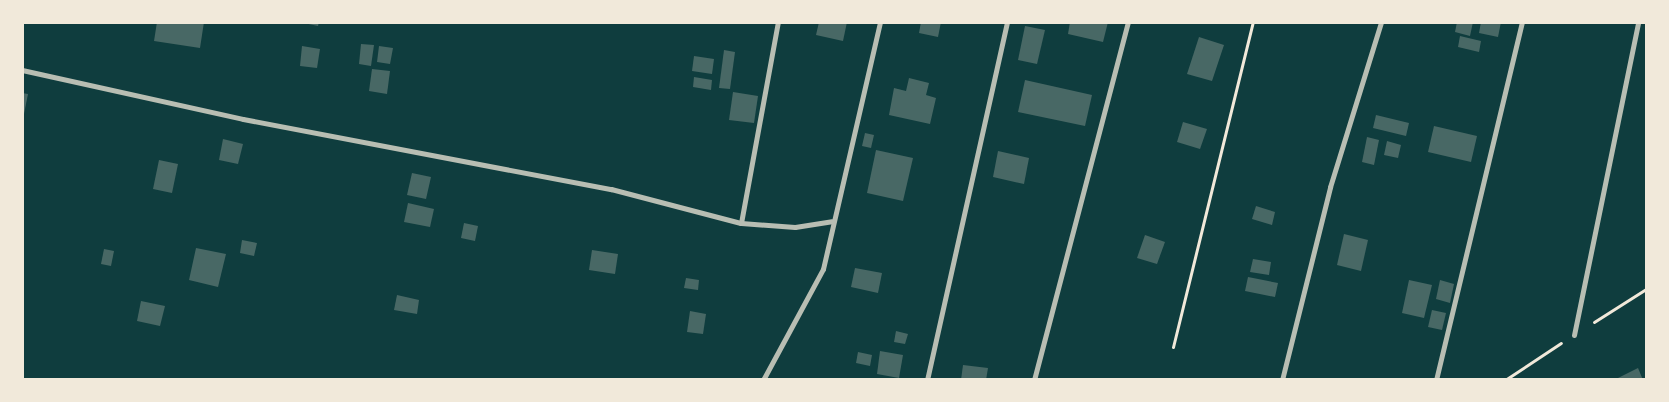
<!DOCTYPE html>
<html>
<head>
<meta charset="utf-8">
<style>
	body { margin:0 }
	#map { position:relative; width:1669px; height:402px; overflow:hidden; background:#0f3d3e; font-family:"Golos Text",sans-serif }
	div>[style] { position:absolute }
	.building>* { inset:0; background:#486865 }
	.path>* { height:3px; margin:-1.5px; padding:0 1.5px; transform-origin:1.5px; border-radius:1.5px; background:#f1e9da }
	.minor>* { height:5px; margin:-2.5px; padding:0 2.5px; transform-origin:2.5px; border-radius:2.5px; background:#b8beb3 }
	span { translate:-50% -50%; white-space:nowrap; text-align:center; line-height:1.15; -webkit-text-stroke:4px #f1e9da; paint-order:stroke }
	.frame { position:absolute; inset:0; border:24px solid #f1e9da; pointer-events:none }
</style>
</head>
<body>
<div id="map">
	<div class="building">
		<i style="clip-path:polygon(157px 22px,204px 22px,200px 48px,154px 41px)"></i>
		<i style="clip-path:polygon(299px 22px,319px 22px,318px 26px)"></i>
		<i style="clip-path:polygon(819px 22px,847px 22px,843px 41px,816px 35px)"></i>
		<i style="clip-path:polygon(921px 22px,941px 22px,938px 37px,919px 33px)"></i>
		<i style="clip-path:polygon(1070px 22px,1108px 22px,1103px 42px,1068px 34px)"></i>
		<i style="clip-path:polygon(1457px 22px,1473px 22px,1470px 36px,1455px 32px)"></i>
		<i style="clip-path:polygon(1481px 22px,1501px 22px,1498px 37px,1479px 33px)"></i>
		<i style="clip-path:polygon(1025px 26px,1045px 30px,1037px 64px,1018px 60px)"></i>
		<i style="clip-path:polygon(1460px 36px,1481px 41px,1479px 52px,1458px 47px)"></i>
		<i style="clip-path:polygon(1199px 37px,1224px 45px,1212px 81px,1187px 74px)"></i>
		<i style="clip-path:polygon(361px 44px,374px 45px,371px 66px,359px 64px)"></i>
		<i style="clip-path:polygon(302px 46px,320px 49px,317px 68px,300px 66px)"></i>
		<i style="clip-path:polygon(379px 46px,393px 48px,390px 64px,377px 62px)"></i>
		<i style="clip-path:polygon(724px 50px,735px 52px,730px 89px,719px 88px)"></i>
		<i style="clip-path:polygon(694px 56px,714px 59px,712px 74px,692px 71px)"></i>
		<i style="clip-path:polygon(372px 69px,390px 71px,387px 94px,369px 91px)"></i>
		<i style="clip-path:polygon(694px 77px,712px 80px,711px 90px,693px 87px)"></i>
		<i style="clip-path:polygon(909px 78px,929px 83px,926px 95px,936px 98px,930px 124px,889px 115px,894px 88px,906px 91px)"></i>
		<i style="clip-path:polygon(1025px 80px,1092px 95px,1085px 126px,1018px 112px)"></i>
		<i style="clip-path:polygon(733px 92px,758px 96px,754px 123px,729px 120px)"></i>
		<i style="clip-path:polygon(22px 93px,28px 94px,23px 119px,22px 119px)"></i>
		<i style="clip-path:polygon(1376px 115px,1409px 123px,1406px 136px,1373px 128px)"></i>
		<i style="clip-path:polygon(1183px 122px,1207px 129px,1200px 149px,1177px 142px)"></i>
		<i style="clip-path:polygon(1434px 126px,1477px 136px,1471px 162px,1428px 152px)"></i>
		<i style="clip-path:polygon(865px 133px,874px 135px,871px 148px,862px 146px)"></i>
		<i style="clip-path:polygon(1367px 137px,1379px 140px,1374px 165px,1362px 162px)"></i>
		<i style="clip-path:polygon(223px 139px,243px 144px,238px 164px,219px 160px)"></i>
		<i style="clip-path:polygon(1387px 141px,1401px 145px,1398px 158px,1384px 155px)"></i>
		<i style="clip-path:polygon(876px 150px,913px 158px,903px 201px,867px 193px)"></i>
		<i style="clip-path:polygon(998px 151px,1029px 158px,1024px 184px,993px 177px)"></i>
		<i style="clip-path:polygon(159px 160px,178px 164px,172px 193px,153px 189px)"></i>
		<i style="clip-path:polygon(412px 173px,431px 177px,426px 199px,407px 195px)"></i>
		<i style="clip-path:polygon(408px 203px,434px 209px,430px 227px,404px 222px)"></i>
		<i style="clip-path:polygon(1256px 206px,1275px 212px,1272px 225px,1252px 219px)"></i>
		<i style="clip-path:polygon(464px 223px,478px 226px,475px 241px,461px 238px)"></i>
		<i style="clip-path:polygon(1344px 234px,1368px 240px,1361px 271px,1337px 265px)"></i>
		<i style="clip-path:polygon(1145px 235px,1165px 242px,1157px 264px,1137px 258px)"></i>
		<i style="clip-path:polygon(242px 240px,257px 243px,254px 256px,240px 253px)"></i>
		<i style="clip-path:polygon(196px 248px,226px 254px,218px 287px,189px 280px)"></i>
		<i style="clip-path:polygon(104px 249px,114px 251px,111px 266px,101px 264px)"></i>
		<i style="clip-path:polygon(592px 250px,618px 254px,615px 274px,589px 270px)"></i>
		<i style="clip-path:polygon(1253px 259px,1271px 262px,1269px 275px,1250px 272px)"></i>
		<i style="clip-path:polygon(855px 268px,882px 273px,878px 293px,851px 287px)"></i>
		<i style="clip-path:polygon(1248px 277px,1278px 283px,1275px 297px,1245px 291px)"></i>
		<i style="clip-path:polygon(686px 278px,699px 280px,698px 290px,684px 288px)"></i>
		<i style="clip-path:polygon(1409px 280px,1432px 285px,1424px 318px,1402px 313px)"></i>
		<i style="clip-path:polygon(1440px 280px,1454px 284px,1450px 303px,1436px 299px)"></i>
		<i style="clip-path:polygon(397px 295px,419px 300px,417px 314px,394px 310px)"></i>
		<i style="clip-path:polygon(141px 301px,165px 306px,160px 326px,137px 321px)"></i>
		<i style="clip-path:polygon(1432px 310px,1446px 313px,1442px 330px,1428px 327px)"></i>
		<i style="clip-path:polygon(690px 311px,706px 314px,703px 334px,687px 332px)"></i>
		<i style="clip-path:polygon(896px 331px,908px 334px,905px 344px,894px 342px)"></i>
		<i style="clip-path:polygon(880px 351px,903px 355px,899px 378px,877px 374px)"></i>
		<i style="clip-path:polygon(858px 352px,872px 355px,870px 366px,856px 363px)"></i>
		<i style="clip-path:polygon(963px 365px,988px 368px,986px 380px,961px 380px)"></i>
		<i style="clip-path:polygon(1638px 368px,1643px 380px,1619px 380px,1618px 378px)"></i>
	</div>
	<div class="path">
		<i style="left:1594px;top:322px;width:62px;rotate:-32.4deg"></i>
		<i style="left:1173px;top:347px;width:335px;rotate:-76.2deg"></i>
		<i style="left:1505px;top:380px;width:67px;rotate:-33.5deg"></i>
	</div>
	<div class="minor">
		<i style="left:22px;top:70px;width:226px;rotate:12.5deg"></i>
		<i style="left:243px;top:119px;width:375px;rotate:10.8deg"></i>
		<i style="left:611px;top:189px;width:134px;rotate:14.7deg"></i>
		<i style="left:741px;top:223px;width:204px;rotate:-79.6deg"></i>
		<i style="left:741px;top:223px;width:54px;rotate:4.2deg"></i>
		<i style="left:795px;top:227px;width:37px;rotate:-9deg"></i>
		<i style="left:1574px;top:335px;width:319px;rotate:-78.4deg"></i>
		<i style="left:763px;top:380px;width:126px;rotate:-61.6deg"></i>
		<i style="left:823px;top:269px;width:253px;rotate:-77deg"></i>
		<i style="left:927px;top:380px;width:367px;rotate:-77.4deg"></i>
		<i style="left:1034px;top:380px;width:370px;rotate:-75.3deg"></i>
		<i style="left:1282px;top:380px;width:199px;rotate:-76deg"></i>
		<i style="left:1330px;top:187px;width:173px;rotate:-72.8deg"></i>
		<i style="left:1436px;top:380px;width:368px;rotate:-76.5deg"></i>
	</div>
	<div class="frame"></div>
</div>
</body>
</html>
